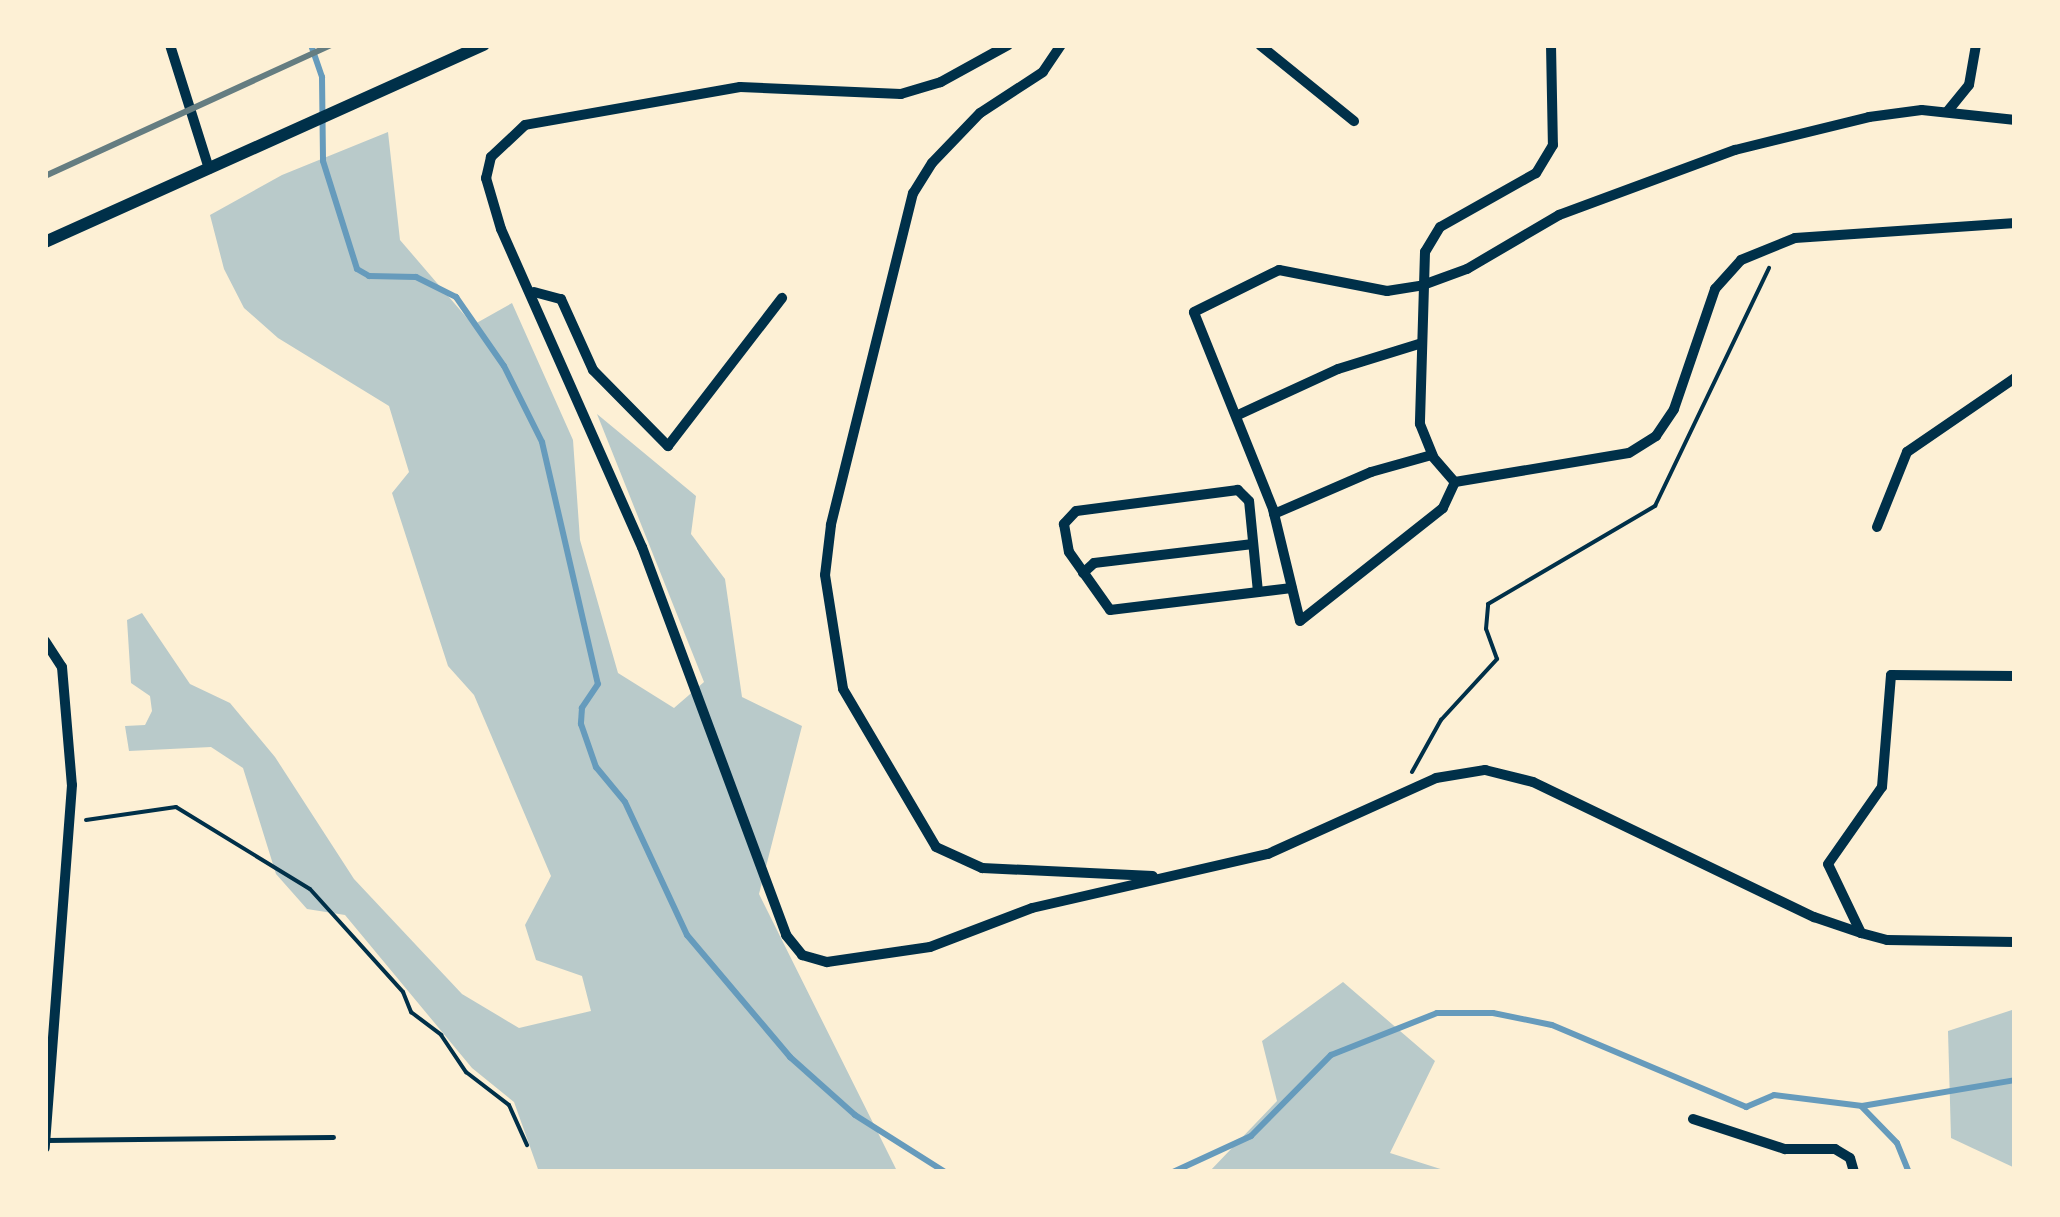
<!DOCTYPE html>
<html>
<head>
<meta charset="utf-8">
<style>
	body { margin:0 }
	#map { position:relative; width:2060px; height:1217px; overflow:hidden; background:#fdf0d5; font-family:Georgia,serif }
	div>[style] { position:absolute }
	.green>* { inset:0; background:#b9caca }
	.stream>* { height:6px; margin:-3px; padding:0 3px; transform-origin:3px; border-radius:3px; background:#669bbc }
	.path>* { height:4px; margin:-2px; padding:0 2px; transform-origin:2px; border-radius:2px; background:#003049 }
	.service>* { height:5px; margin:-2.5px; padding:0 2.5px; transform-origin:2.5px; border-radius:2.5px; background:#003049 }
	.minor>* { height:10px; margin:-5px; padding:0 5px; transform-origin:5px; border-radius:5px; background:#003049 }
	.tertiary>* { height:12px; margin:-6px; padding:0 6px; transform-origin:6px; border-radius:6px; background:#003049 }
	.rail>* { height:6px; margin:-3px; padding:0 3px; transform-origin:3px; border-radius:3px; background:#657d81 }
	span { translate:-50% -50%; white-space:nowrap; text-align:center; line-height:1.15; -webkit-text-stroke:10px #fdf0d5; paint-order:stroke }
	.frame { position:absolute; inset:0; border:48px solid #fdf0d5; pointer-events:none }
</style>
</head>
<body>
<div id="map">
	<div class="green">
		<i style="clip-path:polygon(388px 132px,400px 240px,473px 325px,512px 303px,573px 440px,580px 540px,618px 673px,674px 708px,704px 682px,597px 414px,696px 496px,691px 534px,725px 579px,742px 697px,802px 726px,759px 894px,896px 1169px,905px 1172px,539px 1172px,514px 1102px,472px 1068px,345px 915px,307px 909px,276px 874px,243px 768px,211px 747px,129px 751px,125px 726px,145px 725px,152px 711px,150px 696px,131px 683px,127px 620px,142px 613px,190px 684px,230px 703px,275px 757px,354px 879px,462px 994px,519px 1028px,591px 1011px,582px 976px,536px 960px,525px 925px,551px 876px,474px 695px,448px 666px,392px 493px,409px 472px,389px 406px,278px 338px,244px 308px,224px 269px,210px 215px,282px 175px)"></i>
		<i style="clip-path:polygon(1343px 982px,1435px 1061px,1390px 1153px,1450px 1172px,1209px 1172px,1277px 1101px,1262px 1041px)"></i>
		<i style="clip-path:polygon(2015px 1009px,2015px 1168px,1951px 1138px,1948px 1031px)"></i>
	</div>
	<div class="stream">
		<i style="left:311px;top:45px;width:34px;rotate:71deg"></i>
		<i style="left:322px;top:77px;width:84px;rotate:89.3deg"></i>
		<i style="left:323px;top:161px;width:113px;rotate:72.5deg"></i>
		<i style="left:357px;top:269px;width:14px;rotate:30deg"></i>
		<i style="left:369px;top:276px;width:47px;rotate:1.2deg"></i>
		<i style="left:416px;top:277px;width:45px;rotate:26.6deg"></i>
		<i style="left:456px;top:297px;width:84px;rotate:55.2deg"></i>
		<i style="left:504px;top:366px;width:85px;rotate:63.4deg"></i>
		<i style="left:542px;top:442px;width:248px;rotate:77deg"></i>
		<i style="left:598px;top:684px;width:29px;rotate:124deg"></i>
		<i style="left:582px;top:708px;width:16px;rotate:94deg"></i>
		<i style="left:581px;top:724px;width:46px;rotate:70.8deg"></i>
		<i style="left:596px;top:767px;width:45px;rotate:50.4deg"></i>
		<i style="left:625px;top:802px;width:147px;rotate:65deg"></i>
		<i style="left:687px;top:935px;width:160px;rotate:49.8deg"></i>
		<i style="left:790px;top:1057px;width:87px;rotate:41.7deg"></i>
		<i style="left:855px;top:1115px;width:107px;rotate:32.3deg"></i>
		<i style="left:1862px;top:1107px;width:50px;rotate:45.8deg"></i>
		<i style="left:1897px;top:1143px;width:31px;rotate:68deg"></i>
		<i style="left:1173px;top:1172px;width:86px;rotate:-24.8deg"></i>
		<i style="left:1251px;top:1136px;width:114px;rotate:-45.4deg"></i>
		<i style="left:1331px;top:1055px;width:114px;rotate:-21.6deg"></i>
		<i style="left:1437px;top:1013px;width:56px"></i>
		<i style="left:1493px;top:1013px;width:60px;rotate:11.5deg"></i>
		<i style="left:1552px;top:1025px;width:211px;rotate:22.9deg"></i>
		<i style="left:1746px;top:1107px;width:30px;rotate:-23deg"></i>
		<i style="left:1774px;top:1095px;width:89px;rotate:7.1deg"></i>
		<i style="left:1862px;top:1106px;width:155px;rotate:-9.6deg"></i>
	</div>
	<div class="path">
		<i style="left:1412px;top:772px;width:60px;rotate:-60.9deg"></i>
		<i style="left:1441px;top:720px;width:83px;rotate:-47.4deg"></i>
		<i style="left:1497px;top:659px;width:32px;rotate:-110deg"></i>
		<i style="left:1486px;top:629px;width:25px;rotate:-85deg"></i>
		<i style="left:1488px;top:604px;width:194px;rotate:-30.4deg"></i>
		<i style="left:1655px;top:506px;width:264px;rotate:-64.4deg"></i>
		<i style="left:86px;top:820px;width:91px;rotate:-8.2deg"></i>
		<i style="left:176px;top:807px;width:157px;rotate:31.5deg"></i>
		<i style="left:310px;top:889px;width:139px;rotate:47.9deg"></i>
		<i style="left:403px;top:992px;width:22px;rotate:68deg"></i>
		<i style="left:411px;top:1012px;width:38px;rotate:37deg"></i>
		<i style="left:441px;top:1035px;width:45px;rotate:56deg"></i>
		<i style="left:466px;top:1072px;width:54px;rotate:37.5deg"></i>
		<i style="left:509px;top:1105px;width:44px;rotate:65.8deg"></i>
	</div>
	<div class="service">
		<i style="left:46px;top:1140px;width:287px;rotate:-0.6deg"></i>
	</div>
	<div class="minor">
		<i style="left:170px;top:45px;width:130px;rotate:72.5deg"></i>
		<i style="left:1008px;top:45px;width:77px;rotate:151.1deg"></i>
		<i style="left:941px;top:82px;width:42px;rotate:163.3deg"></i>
		<i style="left:901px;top:94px;width:161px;rotate:-177.5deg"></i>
		<i style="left:740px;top:87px;width:218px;rotate:170deg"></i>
		<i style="left:525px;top:125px;width:47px;rotate:136.7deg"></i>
		<i style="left:491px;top:157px;width:22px;rotate:103deg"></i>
		<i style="left:486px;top:178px;width:53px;rotate:73.6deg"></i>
		<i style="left:501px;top:229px;width:348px;rotate:66.1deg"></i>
		<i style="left:642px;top:547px;width:414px;rotate:69.6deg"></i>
		<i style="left:786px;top:935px;width:26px;rotate:51deg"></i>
		<i style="left:802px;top:955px;width:26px;rotate:16deg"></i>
		<i style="left:827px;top:962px;width:104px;rotate:-8.3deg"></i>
		<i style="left:930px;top:947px;width:109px;rotate:-20.9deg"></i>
		<i style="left:1032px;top:908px;width:242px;rotate:-12.9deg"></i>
		<i style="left:1268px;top:854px;width:184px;rotate:-24.3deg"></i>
		<i style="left:1436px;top:778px;width:50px;rotate:-9.3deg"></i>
		<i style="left:1485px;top:770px;width:49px;rotate:14deg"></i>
		<i style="left:1533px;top:782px;width:312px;rotate:25.7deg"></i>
		<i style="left:1814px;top:917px;width:50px;rotate:18.8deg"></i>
		<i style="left:1861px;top:933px;width:27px;rotate:15deg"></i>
		<i style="left:1887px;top:940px;width:128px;rotate:0.9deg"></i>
		<i style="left:1061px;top:45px;width:32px;rotate:124deg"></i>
		<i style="left:1043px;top:72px;width:75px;rotate:146.9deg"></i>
		<i style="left:980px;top:113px;width:69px;rotate:133.8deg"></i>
		<i style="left:932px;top:163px;width:36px;rotate:122deg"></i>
		<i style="left:913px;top:193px;width:342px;rotate:103.9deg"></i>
		<i style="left:831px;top:525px;width:50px;rotate:96.8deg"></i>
		<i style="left:825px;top:575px;width:115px;rotate:81deg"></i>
		<i style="left:843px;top:689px;width:183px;rotate:59.5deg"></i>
		<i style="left:936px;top:847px;width:51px;rotate:24.5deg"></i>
		<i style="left:982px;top:868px;width:171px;rotate:2.7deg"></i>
		<i style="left:1260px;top:45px;width:121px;rotate:39deg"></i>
		<i style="left:1551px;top:45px;width:100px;rotate:88.9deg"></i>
		<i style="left:1553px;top:145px;width:33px;rotate:121deg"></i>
		<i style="left:1536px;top:173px;width:110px;rotate:150.6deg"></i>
		<i style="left:1440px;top:227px;width:29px;rotate:121deg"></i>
		<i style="left:1425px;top:252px;width:172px;rotate:91.7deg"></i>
		<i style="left:1420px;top:424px;width:35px;rotate:68deg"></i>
		<i style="left:1433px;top:457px;width:33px;rotate:49deg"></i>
		<i style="left:1455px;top:482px;width:176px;rotate:-9.5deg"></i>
		<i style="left:1629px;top:453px;width:32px;rotate:-32deg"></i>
		<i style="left:1656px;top:436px;width:32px;rotate:-56deg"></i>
		<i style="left:1674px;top:409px;width:127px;rotate:-71.1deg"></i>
		<i style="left:1715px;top:289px;width:39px;rotate:-48deg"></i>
		<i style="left:1741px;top:260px;width:58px;rotate:-22.2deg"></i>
		<i style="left:1795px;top:238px;width:221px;rotate:-3.9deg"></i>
		<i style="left:1947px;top:112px;width:35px;rotate:-51deg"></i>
		<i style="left:1969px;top:85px;width:41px;rotate:-80.1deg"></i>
		<i style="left:534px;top:292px;width:28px;rotate:15deg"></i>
		<i style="left:561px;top:299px;width:78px;rotate:65.7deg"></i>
		<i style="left:593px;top:370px;width:107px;rotate:45.4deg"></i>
		<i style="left:668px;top:446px;width:187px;rotate:-52.4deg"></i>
		<i style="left:1238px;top:415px;width:110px;rotate:-24.7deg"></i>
		<i style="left:1338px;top:369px;width:88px;rotate:-17.2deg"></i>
		<i style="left:1455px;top:482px;width:29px;rotate:115deg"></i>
		<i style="left:1443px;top:508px;width:182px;rotate:141.7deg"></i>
		<i style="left:1300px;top:621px;width:115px;rotate:-103.6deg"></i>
		<i style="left:1273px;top:509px;width:212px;rotate:-111.9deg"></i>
		<i style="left:1194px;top:312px;width:95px;rotate:-26.3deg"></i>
		<i style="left:1279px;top:270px;width:110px;rotate:11deg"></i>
		<i style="left:1387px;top:291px;width:36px;rotate:-9deg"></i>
		<i style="left:1423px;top:285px;width:47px;rotate:-20deg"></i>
		<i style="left:1467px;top:269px;width:107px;rotate:-30.4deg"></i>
		<i style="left:1559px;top:215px;width:188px;rotate:-20.3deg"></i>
		<i style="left:1735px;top:150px;width:138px;rotate:-13.8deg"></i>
		<i style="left:1869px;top:117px;width:53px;rotate:-7.5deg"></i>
		<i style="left:1922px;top:110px;width:94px;rotate:6.1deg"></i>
		<i style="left:1274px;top:514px;width:106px;rotate:-23.4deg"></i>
		<i style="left:1371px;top:472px;width:63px;rotate:-15.6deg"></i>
		<i style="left:1877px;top:527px;width:81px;rotate:-68.2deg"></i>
		<i style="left:1907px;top:452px;width:131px;rotate:-34.4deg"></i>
		<i style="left:1083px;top:573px;width:15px;rotate:-42deg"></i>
		<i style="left:1094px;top:563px;width:160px;rotate:-6.8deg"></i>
		<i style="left:1258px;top:592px;width:91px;rotate:-95.6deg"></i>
		<i style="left:1249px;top:501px;width:16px;rotate:-135deg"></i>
		<i style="left:1238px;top:490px;width:163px;rotate:172.6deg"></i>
		<i style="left:1076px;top:511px;width:18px;rotate:133deg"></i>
		<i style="left:1064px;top:524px;width:28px;rotate:80deg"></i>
		<i style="left:1069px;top:552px;width:71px;rotate:54.7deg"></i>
		<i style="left:1110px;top:610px;width:183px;rotate:-6.9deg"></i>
		<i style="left:45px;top:641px;width:31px;rotate:57deg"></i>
		<i style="left:62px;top:667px;width:118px;rotate:85.2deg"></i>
		<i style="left:72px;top:785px;width:364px;rotate:94.3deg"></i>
		<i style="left:1861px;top:933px;width:76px;rotate:-115.6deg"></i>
		<i style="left:1828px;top:864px;width:94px;rotate:-55deg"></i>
		<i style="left:1882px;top:787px;width:112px;rotate:-85.4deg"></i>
		<i style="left:1891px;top:675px;width:124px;rotate:0.5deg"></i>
		<i style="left:1693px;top:1119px;width:97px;rotate:18.1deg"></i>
		<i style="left:1785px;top:1149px;width:50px"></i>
		<i style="left:1835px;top:1149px;width:17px;rotate:31deg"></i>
		<i style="left:1850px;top:1158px;width:15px;rotate:74deg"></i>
	</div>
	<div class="tertiary">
		<i style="left:45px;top:242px;width:481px;rotate:-24.2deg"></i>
	</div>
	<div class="rail">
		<i style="left:45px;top:176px;width:315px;rotate:-24.6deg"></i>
	</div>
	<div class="frame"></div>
</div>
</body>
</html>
